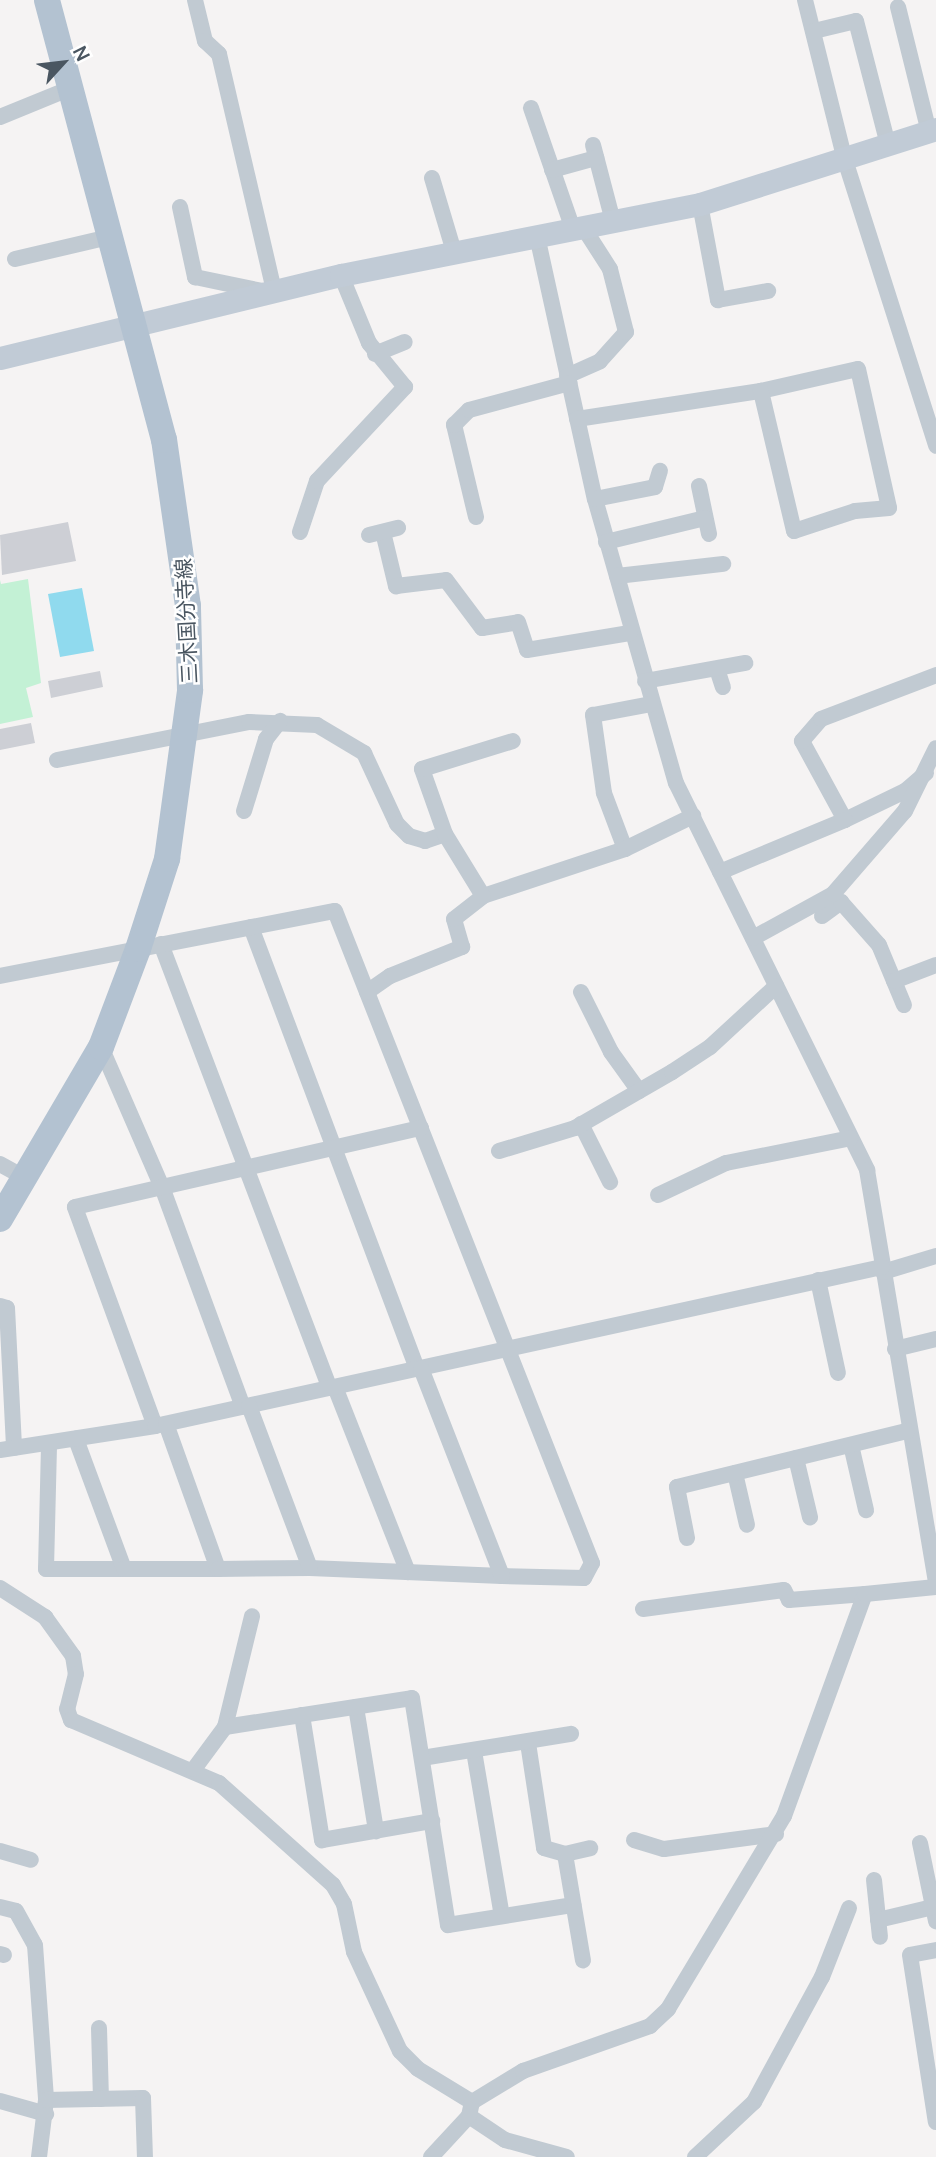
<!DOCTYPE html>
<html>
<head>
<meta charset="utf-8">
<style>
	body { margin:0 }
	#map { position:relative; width:936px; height:2157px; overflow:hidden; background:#f5f3f3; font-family:Manrope,"Noto Sans JP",sans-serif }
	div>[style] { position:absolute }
	.green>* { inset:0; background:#c3f1d5 }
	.water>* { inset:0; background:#90daee }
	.building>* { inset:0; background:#cdcfd5 }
	.street>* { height:16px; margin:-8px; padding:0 8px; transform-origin:8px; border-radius:8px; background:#c1cad2 }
	.secondary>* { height:23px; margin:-11.5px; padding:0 11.5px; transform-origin:11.5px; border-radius:11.5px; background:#c1cbd6 }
	.primary>* { height:26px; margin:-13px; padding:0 13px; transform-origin:13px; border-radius:13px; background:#b3c2d1 }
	span { translate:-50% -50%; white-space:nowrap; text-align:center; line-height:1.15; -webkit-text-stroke:5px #fff; paint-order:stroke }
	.street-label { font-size:21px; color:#4a5661 }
	.north { position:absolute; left:28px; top:28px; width:70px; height:70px; -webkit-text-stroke:5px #fff; paint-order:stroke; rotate:63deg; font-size:19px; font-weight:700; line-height:28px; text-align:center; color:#4a5661 }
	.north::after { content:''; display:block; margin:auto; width:24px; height:32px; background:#4a5661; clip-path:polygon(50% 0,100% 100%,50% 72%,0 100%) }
</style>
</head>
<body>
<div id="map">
	<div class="green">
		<i style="clip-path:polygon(28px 579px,41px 683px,26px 688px,33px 717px,0 724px,0 580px,1px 584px)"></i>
	</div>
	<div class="water">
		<i style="clip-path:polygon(82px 588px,94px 651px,60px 657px,48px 594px)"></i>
	</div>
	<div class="building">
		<i style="clip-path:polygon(68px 522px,76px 561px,2px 575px,0 535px)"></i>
		<i style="clip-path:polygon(100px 671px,103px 687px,51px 698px,48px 681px)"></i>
		<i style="clip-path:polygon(31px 723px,35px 743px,0 750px,0 729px)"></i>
	</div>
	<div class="street">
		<i style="left:195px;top:0;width:42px;rotate:76.3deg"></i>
		<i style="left:205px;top:41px;width:19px;rotate:43deg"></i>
		<i style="left:219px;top:54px;width:242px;rotate:76.9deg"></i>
		<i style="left:805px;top:0;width:165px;rotate:76deg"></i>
		<i style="left:845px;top:160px;width:300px;rotate:72.3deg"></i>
		<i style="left:898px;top:7px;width:129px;rotate:76.1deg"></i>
		<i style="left:814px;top:31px;width:43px;rotate:-13.4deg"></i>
		<i style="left:856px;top:21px;width:128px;rotate:75.5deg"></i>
		<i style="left:531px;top:108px;width:128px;rotate:70.9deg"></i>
		<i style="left:0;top:117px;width:77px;rotate:-22.2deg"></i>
		<i style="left:593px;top:145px;width:79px;rotate:75.3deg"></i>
		<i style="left:552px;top:170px;width:46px;rotate:-15.3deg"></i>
		<i style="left:432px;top:178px;width:77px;rotate:73.4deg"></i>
		<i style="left:700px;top:204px;width:98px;rotate:79.4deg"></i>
		<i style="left:718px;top:300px;width:51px;rotate:-10.2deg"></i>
		<i style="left:180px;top:207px;width:72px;rotate:77.9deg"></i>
		<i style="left:195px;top:277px;width:68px;rotate:11.8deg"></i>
		<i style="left:537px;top:236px;width:269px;rotate:77.6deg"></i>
		<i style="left:595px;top:499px;width:295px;rotate:74.1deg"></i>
		<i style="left:676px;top:783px;width:432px;rotate:63.7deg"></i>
		<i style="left:867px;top:1170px;width:418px;rotate:80.5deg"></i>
		<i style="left:15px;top:259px;width:101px;rotate:-13.2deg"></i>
		<i style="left:375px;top:354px;width:32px;rotate:-22deg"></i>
		<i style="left:567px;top:376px;width:36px;rotate:-24deg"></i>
		<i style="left:600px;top:361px;width:39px;rotate:-48deg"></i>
		<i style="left:626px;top:332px;width:65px;rotate:-104.3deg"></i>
		<i style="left:610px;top:269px;width:50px;rotate:-122.7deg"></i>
		<i style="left:577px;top:419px;width:186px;rotate:-8.7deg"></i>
		<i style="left:761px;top:391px;width:99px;rotate:-12.8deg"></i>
		<i style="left:858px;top:369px;width:142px;rotate:77.4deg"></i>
		<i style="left:889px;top:508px;width:34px;rotate:175deg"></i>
		<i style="left:855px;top:511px;width:64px;rotate:161.8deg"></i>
		<i style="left:794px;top:531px;width:144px;rotate:-103.3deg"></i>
		<i style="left:699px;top:486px;width:49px;rotate:78.2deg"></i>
		<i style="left:595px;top:499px;width:61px;rotate:-11.3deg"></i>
		<i style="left:655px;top:487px;width:17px;rotate:-73deg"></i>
		<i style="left:476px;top:517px;width:95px;rotate:-103.4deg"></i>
		<i style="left:454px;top:425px;width:21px;rotate:-45deg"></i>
		<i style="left:469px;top:410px;width:104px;rotate:-15.1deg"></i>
		<i style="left:300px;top:532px;width:54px;rotate:-71.6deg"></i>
		<i style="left:317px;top:481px;width:129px;rotate:-46.9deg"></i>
		<i style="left:405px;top:387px;width:57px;rotate:-129.3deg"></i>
		<i style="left:369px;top:343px;width:74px;rotate:-112.4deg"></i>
		<i style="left:383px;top:532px;width:56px;rotate:76.5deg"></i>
		<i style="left:396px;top:586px;width:50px;rotate:-6.8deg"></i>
		<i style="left:446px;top:580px;width:60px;rotate:53.1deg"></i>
		<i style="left:482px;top:628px;width:36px;rotate:-9deg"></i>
		<i style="left:518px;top:622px;width:29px;rotate:72deg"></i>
		<i style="left:527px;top:650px;width:104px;rotate:-9.4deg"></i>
		<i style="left:369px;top:535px;width:30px;rotate:-14deg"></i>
		<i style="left:606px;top:542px;width:102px;rotate:-13.6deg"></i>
		<i style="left:617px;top:576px;width:107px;rotate:-6.5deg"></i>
		<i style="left:717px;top:669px;width:19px;rotate:72deg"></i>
		<i style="left:645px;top:681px;width:102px;rotate:-10.2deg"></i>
		<i style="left:57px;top:760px;width:196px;rotate:-11.2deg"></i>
		<i style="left:249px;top:722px;width:68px;rotate:2.5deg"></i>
		<i style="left:317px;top:725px;width:55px;rotate:30.8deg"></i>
		<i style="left:364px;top:753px;width:78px;rotate:65.1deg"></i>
		<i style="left:397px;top:824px;width:17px;rotate:45deg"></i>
		<i style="left:409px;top:836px;width:17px;rotate:17deg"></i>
		<i style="left:425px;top:841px;width:21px;rotate:-19deg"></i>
		<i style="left:926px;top:773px;width:28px;rotate:139deg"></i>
		<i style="left:905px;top:791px;width:67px;rotate:154.2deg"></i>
		<i style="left:845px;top:820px;width:90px;rotate:-118.6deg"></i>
		<i style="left:802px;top:741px;width:29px;rotate:-49deg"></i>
		<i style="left:821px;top:719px;width:123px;rotate:-20.9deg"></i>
		<i style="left:244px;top:811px;width:75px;rotate:-73deg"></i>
		<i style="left:266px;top:739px;width:23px;rotate:-52deg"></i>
		<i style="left:625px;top:849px;width:60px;rotate:-110.6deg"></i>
		<i style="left:604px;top:793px;width:79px;rotate:-98deg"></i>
		<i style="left:593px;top:715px;width:60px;rotate:-10.6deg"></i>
		<i style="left:720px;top:872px;width:135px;rotate:-22.6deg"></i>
		<i style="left:483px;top:896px;width:150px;rotate:-18.3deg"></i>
		<i style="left:625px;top:849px;width:76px;rotate:-25.9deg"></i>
		<i style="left:822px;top:916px;width:24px;rotate:-36deg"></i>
		<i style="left:841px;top:902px;width:57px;rotate:48.5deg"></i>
		<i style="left:879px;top:945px;width:65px;rotate:67.4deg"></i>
		<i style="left:251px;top:927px;width:471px;rotate:69.4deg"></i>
		<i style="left:753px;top:938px;width:91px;rotate:-28.8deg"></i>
		<i style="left:833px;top:894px;width:110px;rotate:-49.1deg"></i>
		<i style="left:905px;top:811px;width:70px;rotate:-63.8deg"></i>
		<i style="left:161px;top:944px;width:475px;rotate:69.2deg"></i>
		<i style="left:0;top:976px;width:341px;rotate:-11deg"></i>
		<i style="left:335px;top:911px;width:701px;rotate:68.49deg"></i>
		<i style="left:592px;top:1563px;width:17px;rotate:118deg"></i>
		<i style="left:584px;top:1578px;width:82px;rotate:-178.6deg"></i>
		<i style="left:894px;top:981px;width:45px;rotate:-20.9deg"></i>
		<i style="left:367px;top:992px;width:28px;rotate:-35deg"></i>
		<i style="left:390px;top:976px;width:78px;rotate:-21.9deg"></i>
		<i style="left:462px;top:947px;width:29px;rotate:-106deg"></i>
		<i style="left:454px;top:919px;width:37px;rotate:-38deg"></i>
		<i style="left:483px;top:896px;width:73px;rotate:-121.5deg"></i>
		<i style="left:445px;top:834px;width:69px;rotate:-109.5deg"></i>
		<i style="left:422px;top:769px;width:95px;rotate:-17.1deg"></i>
		<i style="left:581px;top:992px;width:67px;rotate:63.4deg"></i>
		<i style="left:611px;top:1052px;width:48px;rotate:54.3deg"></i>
		<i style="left:101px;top:1047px;width:153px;rotate:66.5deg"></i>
		<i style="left:162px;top:1187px;width:234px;rotate:69.8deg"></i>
		<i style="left:581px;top:1124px;width:65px;rotate:63.4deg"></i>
		<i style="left:499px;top:1151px;width:79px;rotate:-16.8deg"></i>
		<i style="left:575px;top:1128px;width:112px;rotate:-30deg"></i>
		<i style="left:672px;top:1072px;width:45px;rotate:-33.3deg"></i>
		<i style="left:710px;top:1047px;width:90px;rotate:-42.7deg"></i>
		<i style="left:0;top:1164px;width:29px;rotate:29deg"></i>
		<i style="left:658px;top:1195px;width:75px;rotate:-25.2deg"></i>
		<i style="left:726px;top:1163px;width:127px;rotate:-11.3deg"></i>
		<i style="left:883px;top:1272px;width:55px;rotate:-16.8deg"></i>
		<i style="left:818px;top:1280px;width:95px;rotate:77.9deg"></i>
		<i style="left:0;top:1306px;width:7px;rotate:16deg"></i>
		<i style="left:7px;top:1308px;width:140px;rotate:87.1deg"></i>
		<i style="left:895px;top:1349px;width:42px;rotate:-13.7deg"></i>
		<i style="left:335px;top:1387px;width:199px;rotate:68.5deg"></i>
		<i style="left:155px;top:1426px;width:233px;rotate:-110.1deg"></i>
		<i style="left:75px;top:1207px;width:355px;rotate:-12.9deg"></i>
		<i style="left:851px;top:1445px;width:67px;rotate:77deg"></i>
		<i style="left:49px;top:1446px;width:123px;rotate:91.4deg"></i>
		<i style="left:46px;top:1569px;width:78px"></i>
		<i style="left:124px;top:1569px;width:139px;rotate:-110.3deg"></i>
		<i style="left:0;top:1450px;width:157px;rotate:-8.8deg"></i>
		<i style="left:155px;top:1426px;width:744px;rotate:-12.34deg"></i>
		<i style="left:796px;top:1458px;width:61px;rotate:76.7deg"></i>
		<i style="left:735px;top:1473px;width:53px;rotate:77deg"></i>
		<i style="left:687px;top:1538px;width:52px;rotate:-101.1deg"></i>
		<i style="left:677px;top:1487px;width:237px;rotate:-13.7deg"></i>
		<i style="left:310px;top:1568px;width:192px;rotate:2.4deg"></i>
		<i style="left:502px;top:1576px;width:223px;rotate:-111.3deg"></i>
		<i style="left:124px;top:1569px;width:94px"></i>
		<i style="left:218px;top:1569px;width:154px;rotate:-109.7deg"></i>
		<i style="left:218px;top:1569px;width:92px;rotate:-0.6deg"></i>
		<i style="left:310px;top:1568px;width:173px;rotate:-110.6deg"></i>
		<i style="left:0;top:1588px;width:54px;rotate:32.8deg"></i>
		<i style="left:45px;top:1617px;width:48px;rotate:54.3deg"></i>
		<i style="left:73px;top:1656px;width:18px;rotate:81deg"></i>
		<i style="left:76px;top:1674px;width:36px;rotate:104deg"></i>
		<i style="left:67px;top:1709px;width:12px;rotate:70deg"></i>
		<i style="left:71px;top:1720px;width:161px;rotate:23.1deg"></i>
		<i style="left:219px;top:1783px;width:153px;rotate:41.8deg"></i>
		<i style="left:333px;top:1885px;width:22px;rotate:60deg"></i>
		<i style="left:344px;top:1904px;width:49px;rotate:78.2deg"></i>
		<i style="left:354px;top:1952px;width:109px;rotate:65.1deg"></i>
		<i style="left:400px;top:2051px;width:25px;rotate:45deg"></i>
		<i style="left:418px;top:2069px;width:63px;rotate:31.4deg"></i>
		<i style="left:643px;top:1609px;width:142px;rotate:-7.7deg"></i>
		<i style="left:784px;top:1590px;width:11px;rotate:63deg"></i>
		<i style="left:789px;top:1600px;width:76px;rotate:-4.5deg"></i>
		<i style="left:356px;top:1707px;width:126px;rotate:80.8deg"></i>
		<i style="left:302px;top:1715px;width:127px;rotate:80.9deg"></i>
		<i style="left:322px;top:1840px;width:112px;rotate:-9.8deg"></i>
		<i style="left:225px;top:1727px;width:114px;rotate:-76.3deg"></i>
		<i style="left:528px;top:1743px;width:106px;rotate:81.3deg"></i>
		<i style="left:544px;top:1848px;width:22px;rotate:16deg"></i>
		<i style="left:565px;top:1854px;width:26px;rotate:-13deg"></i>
		<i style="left:474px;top:1751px;width:167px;rotate:80.4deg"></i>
		<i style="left:422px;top:1758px;width:151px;rotate:-9.2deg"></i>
		<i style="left:194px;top:1769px;width:52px;rotate:-53.6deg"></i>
		<i style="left:225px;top:1727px;width:189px;rotate:-8.8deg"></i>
		<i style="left:412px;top:1698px;width:230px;rotate:81deg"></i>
		<i style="left:448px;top:1925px;width:127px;rotate:-9.1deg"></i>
		<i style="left:634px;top:1840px;width:31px;rotate:17deg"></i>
		<i style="left:664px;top:1849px;width:113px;rotate:-7.6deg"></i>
		<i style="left:920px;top:1843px;width:80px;rotate:78.4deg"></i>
		<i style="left:0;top:1851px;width:32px;rotate:16deg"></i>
		<i style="left:565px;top:1854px;width:108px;rotate:80.4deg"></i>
		<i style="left:874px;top:1880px;width:57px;rotate:84deg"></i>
		<i style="left:0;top:1907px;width:16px;rotate:14deg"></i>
		<i style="left:16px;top:1911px;width:39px;rotate:61deg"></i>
		<i style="left:35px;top:1945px;width:155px;rotate:85.9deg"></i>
		<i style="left:878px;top:1920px;width:57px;rotate:-13.3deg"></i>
		<i style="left:936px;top:1950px;width:26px;rotate:169deg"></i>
		<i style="left:910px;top:1955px;width:169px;rotate:81.2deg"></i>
		<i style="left:0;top:1954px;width:4px;rotate:14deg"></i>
		<i style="left:99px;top:2028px;width:71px;rotate:88.4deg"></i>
		<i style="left:0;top:2101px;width:48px;rotate:15.8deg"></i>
		<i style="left:469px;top:2116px;width:43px;rotate:33.7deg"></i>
		<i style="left:505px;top:2140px;width:64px;rotate:15.3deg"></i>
		<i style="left:39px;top:2157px;width:57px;rotate:-83deg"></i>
		<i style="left:46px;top:2100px;width:97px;rotate:-1.2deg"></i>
		<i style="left:143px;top:2098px;width:59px;rotate:88.1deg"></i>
		<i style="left:431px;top:2157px;width:56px;rotate:-47.2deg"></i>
		<i style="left:469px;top:2116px;width:14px;rotate:-78deg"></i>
		<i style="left:472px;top:2102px;width:60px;rotate:-31.3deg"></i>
		<i style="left:523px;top:2071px;width:135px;rotate:-19.5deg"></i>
		<i style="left:650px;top:2026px;width:25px;rotate:-43deg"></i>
		<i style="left:668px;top:2009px;width:225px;rotate:-59deg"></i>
		<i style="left:784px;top:1816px;width:236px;rotate:-70deg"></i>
		<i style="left:865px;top:1594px;width:71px;rotate:-5.6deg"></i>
		<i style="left:695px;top:2157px;width:81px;rotate:-43deg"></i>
		<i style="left:754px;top:2102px;width:142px;rotate:-61.5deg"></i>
		<i style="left:822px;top:1977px;width:74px;rotate:-68.6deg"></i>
	</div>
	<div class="secondary">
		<i style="left:0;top:358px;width:351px;rotate:-13.7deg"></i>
		<i style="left:341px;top:275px;width:366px;rotate:-11.2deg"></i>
		<i style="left:700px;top:204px;width:248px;rotate:-17.6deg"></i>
	</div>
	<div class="primary">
		<i style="left:0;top:1219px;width:199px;rotate:-59.6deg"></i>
		<i style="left:101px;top:1047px;width:105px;rotate:-69.3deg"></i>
		<i style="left:138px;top:949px;width:95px;rotate:-72.1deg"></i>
		<i style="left:167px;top:859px;width:171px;rotate:-82.2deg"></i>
		<i style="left:190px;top:690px;width:84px;rotate:-91.4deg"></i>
		<i style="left:188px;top:606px;width:168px;rotate:-98.2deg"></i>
		<i style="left:164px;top:440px;width:455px;rotate:-104.9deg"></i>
	</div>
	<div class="street-label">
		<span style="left:186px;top:621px;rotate:-93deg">三木国分寺線</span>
	</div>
	<div class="north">N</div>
</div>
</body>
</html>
